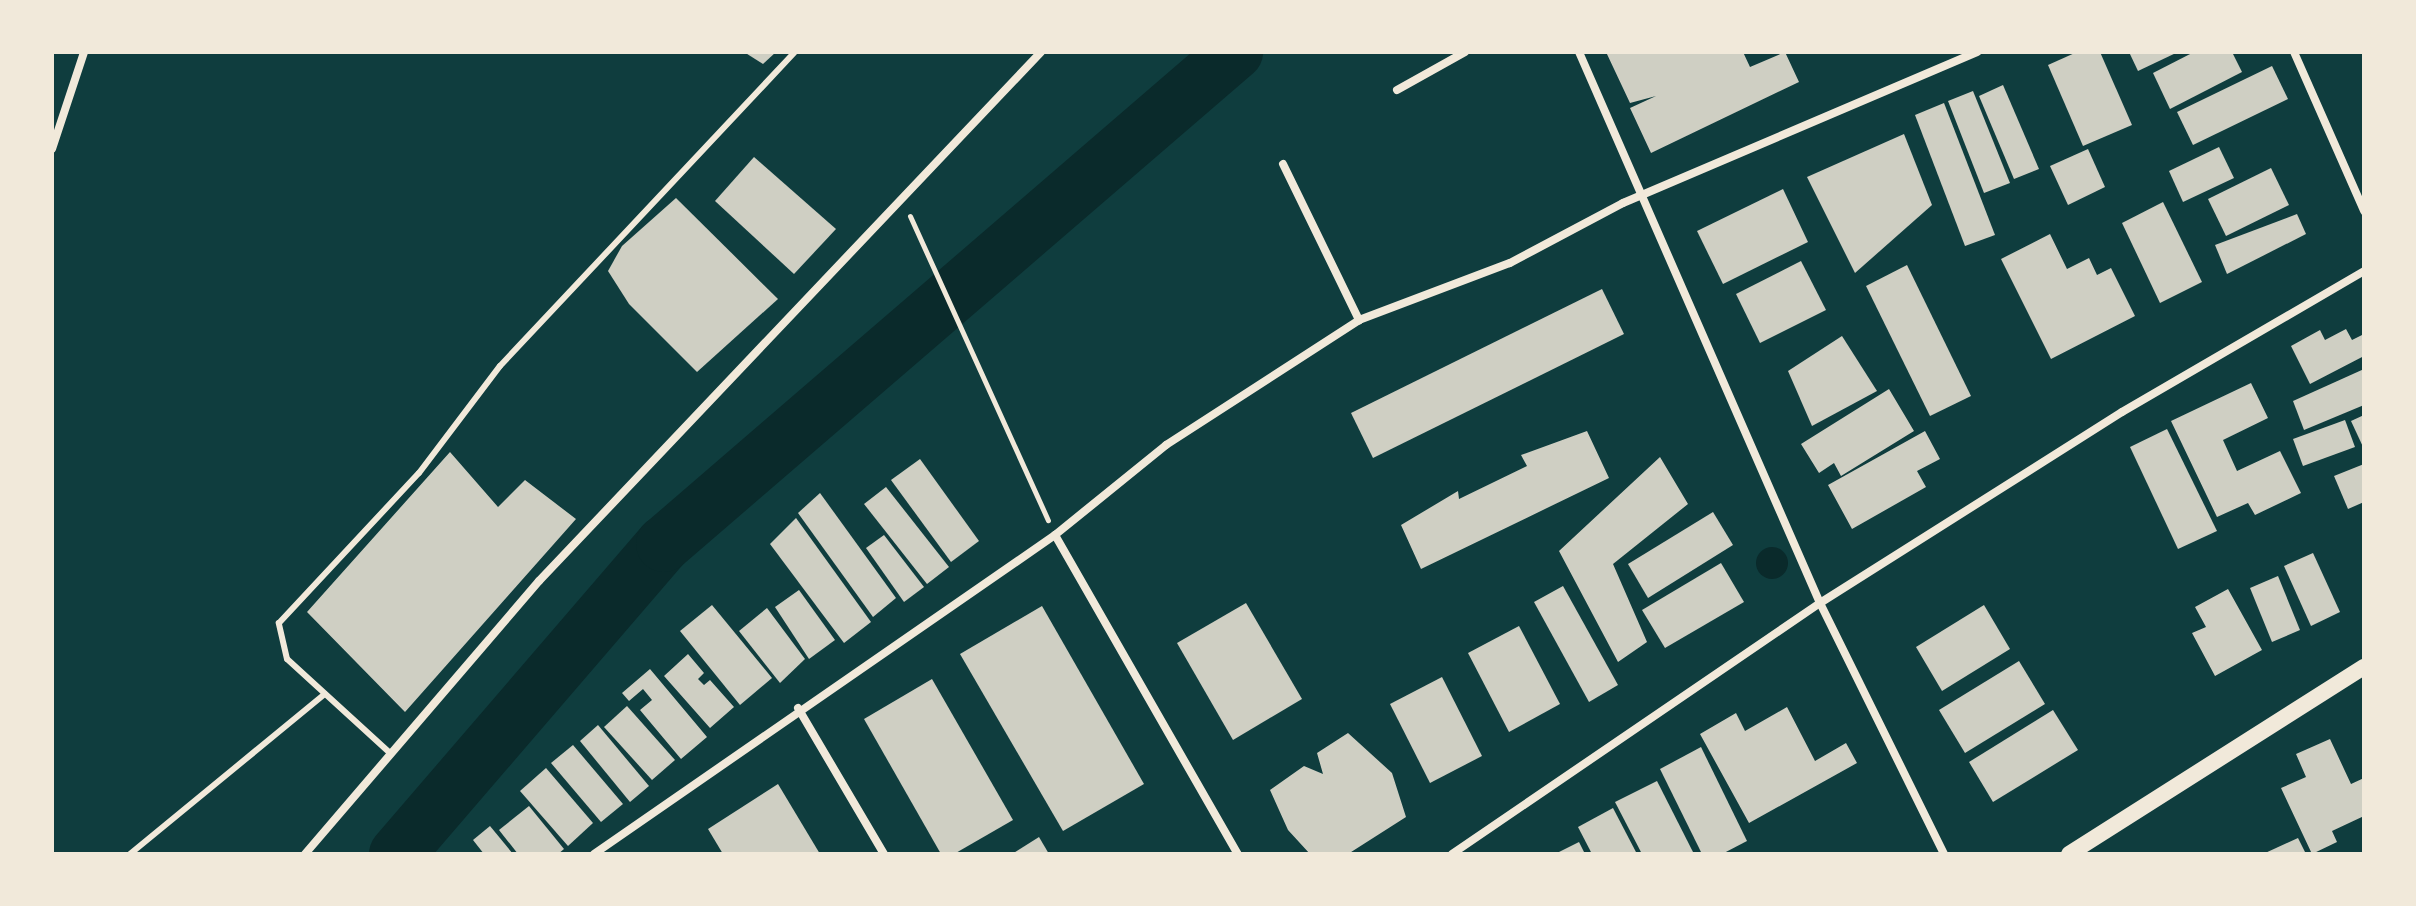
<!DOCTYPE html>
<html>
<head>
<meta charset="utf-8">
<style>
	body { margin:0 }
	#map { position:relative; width:2416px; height:906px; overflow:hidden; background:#0f3d3e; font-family:Ubuntu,sans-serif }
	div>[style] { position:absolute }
	.water>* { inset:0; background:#0a2a2b }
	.round { border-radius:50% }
	.river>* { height:56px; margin:-28px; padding:0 28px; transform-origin:28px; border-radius:28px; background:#0a2a2b }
	.building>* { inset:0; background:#cfcfc3 }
	.path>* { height:5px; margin:-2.5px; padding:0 2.5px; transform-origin:2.5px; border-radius:2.5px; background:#f1e9da }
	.service>* { height:6px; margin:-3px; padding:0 3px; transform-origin:3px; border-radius:3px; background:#f1e9da }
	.minor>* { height:8px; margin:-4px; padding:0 4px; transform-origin:4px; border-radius:4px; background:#f1e9da }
	.secondary>* { height:16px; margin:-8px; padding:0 8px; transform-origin:8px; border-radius:8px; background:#f1e9da }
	span { translate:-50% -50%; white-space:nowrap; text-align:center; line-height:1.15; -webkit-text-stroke:6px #f1e9da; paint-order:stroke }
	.frame { position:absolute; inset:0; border:54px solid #f1e9da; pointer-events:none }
</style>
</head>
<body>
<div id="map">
	<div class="water">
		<i class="round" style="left:1756px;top:547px;width:32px;height:32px"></i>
	</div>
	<div class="river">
		<i style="left:397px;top:854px;width:409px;rotate:-49.3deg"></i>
		<i style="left:664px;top:544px;width:754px;rotate:-40.75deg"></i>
	</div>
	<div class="building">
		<i style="clip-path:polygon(744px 52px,776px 52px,763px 64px)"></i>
		<i style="clip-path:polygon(1606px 52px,1743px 52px,1750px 67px,1785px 52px,1799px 82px,1651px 153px,1630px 108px,1656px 96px,1630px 103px)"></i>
		<i style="clip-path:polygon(2077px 52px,2100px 52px,2132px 125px,2083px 146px,2048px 65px)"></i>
		<i style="clip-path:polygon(2129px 52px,2178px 52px,2138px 71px)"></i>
		<i style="clip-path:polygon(2194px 52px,2232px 52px,2242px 72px,2170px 109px,2153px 73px)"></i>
		<i style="clip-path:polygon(2272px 66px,2288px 99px,2193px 145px,2177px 112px)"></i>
		<i style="clip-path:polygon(2003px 85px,2039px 169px,2014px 179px,1979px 96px)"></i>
		<i style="clip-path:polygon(1973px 91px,2010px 183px,1984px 193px,1948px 101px)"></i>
		<i style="clip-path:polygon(1944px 103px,1995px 235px,1965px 246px,1915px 115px)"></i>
		<i style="clip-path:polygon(1904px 134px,1932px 205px,1855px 273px,1807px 177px)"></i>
		<i style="clip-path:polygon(2219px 147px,2234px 178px,2183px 202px,2169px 171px)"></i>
		<i style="clip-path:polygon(2088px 149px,2105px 187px,2068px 205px,2050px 166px)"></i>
		<i style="clip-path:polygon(754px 157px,836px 229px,794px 274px,715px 201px)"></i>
		<i style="clip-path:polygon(2271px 168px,2289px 205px,2226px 236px,2208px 199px)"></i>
		<i style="clip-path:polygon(1783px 189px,1808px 242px,1723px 284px,1697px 231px)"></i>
		<i style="clip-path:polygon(676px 198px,778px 299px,697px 372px,629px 304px,608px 271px,622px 246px)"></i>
		<i style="clip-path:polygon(2163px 202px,2202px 282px,2160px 303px,2122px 223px)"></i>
		<i style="clip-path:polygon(2297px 214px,2306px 234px,2227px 274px,2215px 245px)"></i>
		<i style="clip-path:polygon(2050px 234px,2067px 269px,2089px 258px,2097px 275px,2111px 268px,2135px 316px,2051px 359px,2001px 259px)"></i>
		<i style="clip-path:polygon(1801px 261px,1826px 310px,1760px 343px,1736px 294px)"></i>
		<i style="clip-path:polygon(1907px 265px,1971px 396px,1930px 416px,1866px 286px)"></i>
		<i style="clip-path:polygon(1602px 289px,1624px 334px,1373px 458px,1351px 413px)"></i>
		<i style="clip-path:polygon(2346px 329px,2352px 340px,2364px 334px,2364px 356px,2310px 384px,2291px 346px,2320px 330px,2325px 340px)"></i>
		<i style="clip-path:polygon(1842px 336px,1877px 391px,1812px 426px,1788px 371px)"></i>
		<i style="clip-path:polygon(2364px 369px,2364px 405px,2304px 430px,2293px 401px)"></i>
		<i style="clip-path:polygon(2251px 383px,2268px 418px,2223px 440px,2237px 471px,2280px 451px,2301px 493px,2255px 515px,2248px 503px,2217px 517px,2171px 421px)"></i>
		<i style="clip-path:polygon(1889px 389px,1914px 431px,1841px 476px,1834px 463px,1819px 473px,1801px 444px)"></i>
		<i style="clip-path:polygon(2364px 415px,2364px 449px,2351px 421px)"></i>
		<i style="clip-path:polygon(2345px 420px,2355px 447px,2303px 466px,2293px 439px)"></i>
		<i style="clip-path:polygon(2167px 429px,2217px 531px,2178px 549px,2130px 447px)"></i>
		<i style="clip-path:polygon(1587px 431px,1609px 478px,1421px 569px,1401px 525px,1458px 491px,1459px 499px,1527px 466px,1521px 455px)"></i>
		<i style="clip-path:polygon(1925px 431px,1940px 459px,1917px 471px,1926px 487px,1852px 529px,1828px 485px)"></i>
		<i style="clip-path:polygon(450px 452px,498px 507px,525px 480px,576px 519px,405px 712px,307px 612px)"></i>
		<i style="clip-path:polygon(1660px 457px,1688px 504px,1613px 564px,1647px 642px,1618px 662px,1559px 551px)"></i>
		<i style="clip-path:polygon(920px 459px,979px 541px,951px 562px,891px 480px)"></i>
		<i style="clip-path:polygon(2364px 464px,2364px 502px,2348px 509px,2334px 476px)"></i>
		<i style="clip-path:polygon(886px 487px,949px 567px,927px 584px,864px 504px)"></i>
		<i style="clip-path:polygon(820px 493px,896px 598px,873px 617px,798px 513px)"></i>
		<i style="clip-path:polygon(1713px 512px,1733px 545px,1648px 598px,1628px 564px)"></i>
		<i style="clip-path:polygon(796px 518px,871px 622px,844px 643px,770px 544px)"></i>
		<i style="clip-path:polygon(884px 535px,924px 587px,904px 602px,866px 548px)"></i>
		<i style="clip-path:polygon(2313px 553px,2340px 612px,2311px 626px,2284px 566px)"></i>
		<i style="clip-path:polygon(1721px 563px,1744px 602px,1665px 648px,1642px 610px)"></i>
		<i style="clip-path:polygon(2278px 576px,2300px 630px,2272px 642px,2250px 588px)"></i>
		<i style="clip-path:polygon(1563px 586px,1618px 685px,1589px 702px,1534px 602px)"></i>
		<i style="clip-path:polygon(2228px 589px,2262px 650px,2215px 676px,2192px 633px,2206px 627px,2195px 607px)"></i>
		<i style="clip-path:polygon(799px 590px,835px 640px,809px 659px,775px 607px)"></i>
		<i style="clip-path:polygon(1246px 603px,1302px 699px,1233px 740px,1177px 643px)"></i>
		<i style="clip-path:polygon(712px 605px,772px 678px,740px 705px,680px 631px)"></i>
		<i style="clip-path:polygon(1984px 605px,2010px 649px,1942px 691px,1916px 647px)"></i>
		<i style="clip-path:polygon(1042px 606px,1144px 784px,1063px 831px,960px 654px)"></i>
		<i style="clip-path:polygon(767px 608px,805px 659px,780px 683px,739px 631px)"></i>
		<i style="clip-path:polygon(1519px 626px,1560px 704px,1509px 732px,1468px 653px)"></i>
		<i style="clip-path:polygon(688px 654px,704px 673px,698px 679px,704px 685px,710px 680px,734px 707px,710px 728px,664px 676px)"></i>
		<i style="clip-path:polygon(2019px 661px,2045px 704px,1965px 753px,1939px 710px)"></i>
		<i style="clip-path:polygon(650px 669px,707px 737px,681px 759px,640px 710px,652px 700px,643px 689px,629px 701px,622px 693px)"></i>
		<i style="clip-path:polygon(1442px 677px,1482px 756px,1430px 783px,1390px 704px)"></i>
		<i style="clip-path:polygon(932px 679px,1013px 820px,954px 854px,941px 854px,864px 719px)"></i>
		<i style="clip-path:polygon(627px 706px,675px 760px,652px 780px,604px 727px)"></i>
		<i style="clip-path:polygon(1787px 707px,1815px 761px,1846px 743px,1857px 763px,1749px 823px,1700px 734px,1736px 713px,1745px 731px)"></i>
		<i style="clip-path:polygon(2053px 710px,2078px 750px,1993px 802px,1969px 762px)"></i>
		<i style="clip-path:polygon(598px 725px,649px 786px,630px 802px,580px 741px)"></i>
		<i style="clip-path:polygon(1348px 733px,1392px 773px,1406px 817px,1348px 854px,1310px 854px,1288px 830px,1270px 790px,1304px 766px,1323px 774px,1317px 753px)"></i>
		<i style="clip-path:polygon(2330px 739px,2351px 784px,2364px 778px,2364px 816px,2332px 831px,2337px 842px,2312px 854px,2281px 788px,2306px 777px,2296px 754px)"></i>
		<i style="clip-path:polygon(573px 745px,623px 804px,601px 822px,551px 763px)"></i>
		<i style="clip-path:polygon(1701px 747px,1747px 841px,1722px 854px,1702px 854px,1660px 769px)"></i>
		<i style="clip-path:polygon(546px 768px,593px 823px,568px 846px,520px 791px)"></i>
		<i style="clip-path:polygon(1657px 781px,1694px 854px,1642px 854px,1615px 802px)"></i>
		<i style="clip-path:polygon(778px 784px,820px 854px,723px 854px,708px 829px)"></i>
		<i style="clip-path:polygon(529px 806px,564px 849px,558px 854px,518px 854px,499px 830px)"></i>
		<i style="clip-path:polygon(1613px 808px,1637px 854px,1592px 854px,1578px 827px)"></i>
		<i style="clip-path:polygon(490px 826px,513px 854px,484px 854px,473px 840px)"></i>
		<i style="clip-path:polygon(1039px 837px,1049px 854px,1012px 854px)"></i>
		<i style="clip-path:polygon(2298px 838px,2306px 854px,2263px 854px)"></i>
		<i style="clip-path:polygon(1579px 842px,1585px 854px,1555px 854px)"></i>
	</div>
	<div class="path">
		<i style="left:910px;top:216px;width:334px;rotate:65.6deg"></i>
	</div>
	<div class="service">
		<i style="left:390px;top:753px;width:139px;rotate:-137.6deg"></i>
		<i style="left:287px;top:659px;width:37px;rotate:-103deg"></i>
		<i style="left:279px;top:623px;width:205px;rotate:-47deg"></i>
		<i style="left:419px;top:473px;width:134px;rotate:-52.9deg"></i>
		<i style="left:500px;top:366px;width:431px;rotate:-46.8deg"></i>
		<i style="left:130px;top:854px;width:252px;rotate:-39.4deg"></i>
	</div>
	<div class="minor">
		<i style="left:1579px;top:52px;width:601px;rotate:66.38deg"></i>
		<i style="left:1820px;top:603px;width:280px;rotate:63.7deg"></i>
		<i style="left:2294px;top:52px;width:174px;rotate:66.2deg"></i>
		<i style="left:1397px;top:90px;width:78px;rotate:-29.2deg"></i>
		<i style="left:52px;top:149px;width:102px;rotate:-71.7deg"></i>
		<i style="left:1283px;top:164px;width:174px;rotate:64deg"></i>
		<i style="left:1055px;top:535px;width:368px;rotate:60.2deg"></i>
		<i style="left:798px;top:708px;width:169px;rotate:59.5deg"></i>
		<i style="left:305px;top:854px;width:360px;rotate:-49.4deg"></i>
		<i style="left:539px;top:581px;width:729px;rotate:-46.5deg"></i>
		<i style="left:594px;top:854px;width:561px;rotate:-34.68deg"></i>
		<i style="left:1055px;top:535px;width:143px;rotate:-39deg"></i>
		<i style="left:1166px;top:445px;width:230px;rotate:-32.9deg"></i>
		<i style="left:1359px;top:320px;width:161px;rotate:-20.7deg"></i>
		<i style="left:1510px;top:263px;width:128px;rotate:-28deg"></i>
		<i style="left:1623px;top:203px;width:385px;rotate:-23.1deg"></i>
		<i style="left:1452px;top:854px;width:445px;rotate:-34.3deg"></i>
		<i style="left:1820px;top:603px;width:357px;rotate:-32.3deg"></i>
		<i style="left:2122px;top:412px;width:280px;rotate:-30.2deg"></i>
	</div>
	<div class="secondary">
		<i style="left:2069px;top:854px;width:349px;rotate:-32.4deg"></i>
	</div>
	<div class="frame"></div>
</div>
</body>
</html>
